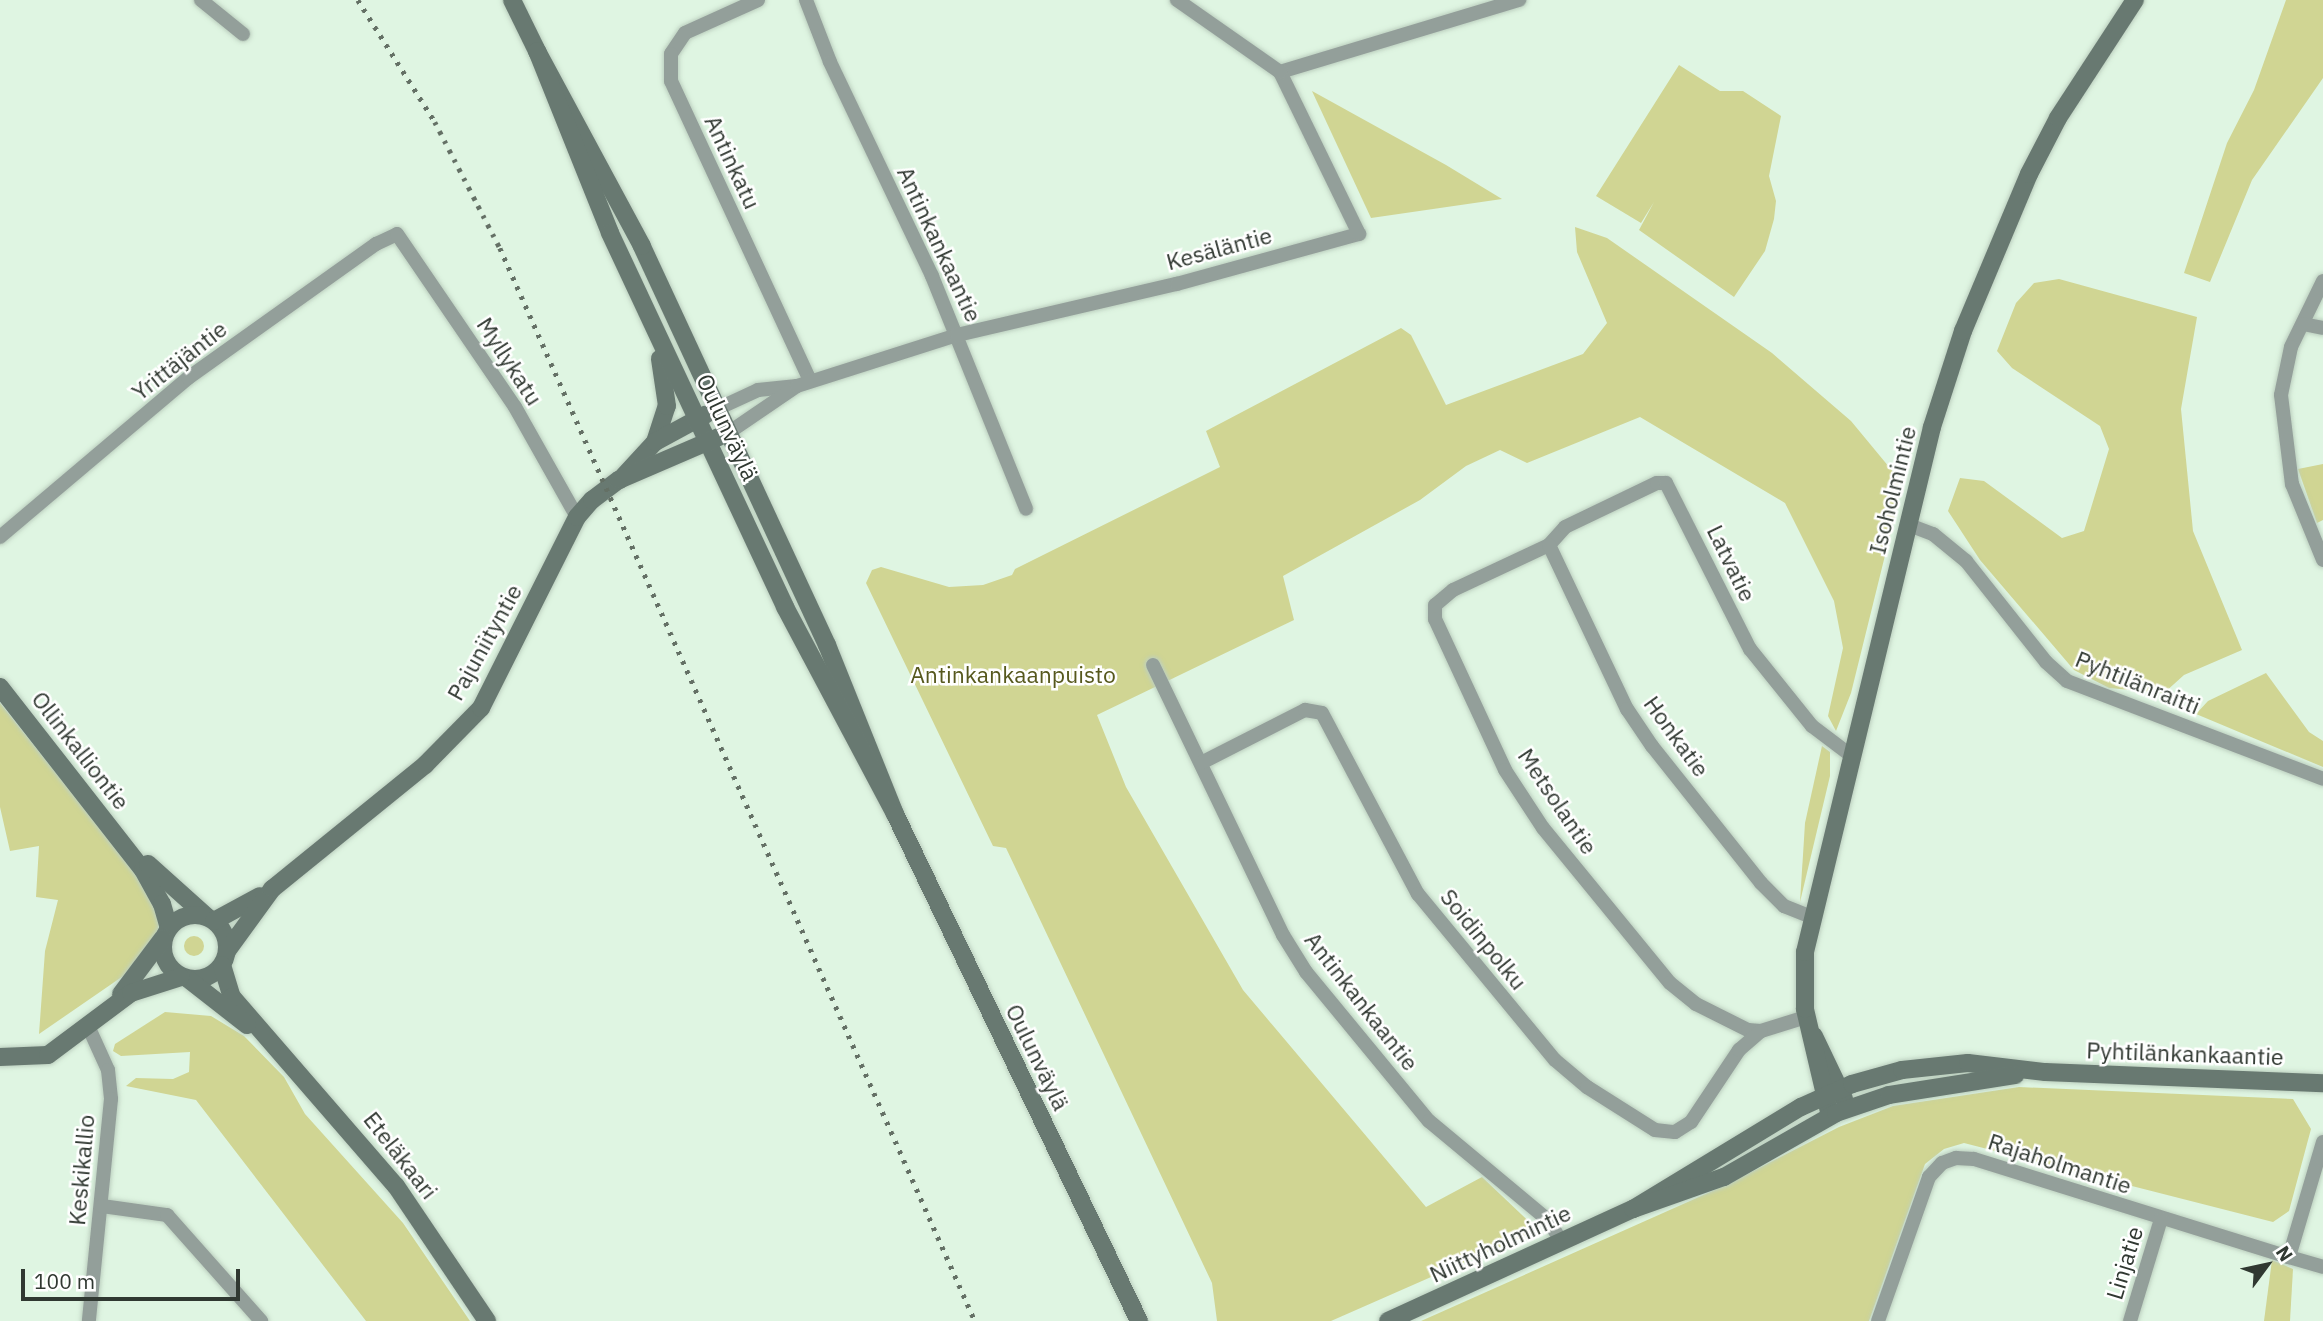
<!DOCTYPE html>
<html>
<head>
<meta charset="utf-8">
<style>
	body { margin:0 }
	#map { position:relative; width:2323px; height:1321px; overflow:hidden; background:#dff5e2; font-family:"IBM Plex Sans",sans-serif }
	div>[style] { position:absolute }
	.green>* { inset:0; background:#d0d593 }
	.round { border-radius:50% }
	.roads { filter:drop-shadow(0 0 2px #bccfbf) drop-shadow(0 0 2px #bccfbf) }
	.street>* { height:14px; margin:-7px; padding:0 7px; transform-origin:7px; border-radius:7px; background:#939f9a }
	.secondary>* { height:18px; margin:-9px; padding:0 9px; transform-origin:9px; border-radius:9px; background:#687971 }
	.secondary>.ring { margin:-9px; padding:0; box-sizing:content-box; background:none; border:18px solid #687971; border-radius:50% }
	.rail>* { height:4.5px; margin-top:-2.25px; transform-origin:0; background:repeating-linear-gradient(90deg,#647065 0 3.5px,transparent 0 10.5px) }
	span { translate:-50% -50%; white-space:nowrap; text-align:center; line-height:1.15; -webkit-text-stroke:5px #fff; paint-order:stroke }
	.street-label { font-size:23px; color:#303831 }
	.park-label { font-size:23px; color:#56581d }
	.north { position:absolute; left:2232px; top:1230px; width:70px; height:70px; -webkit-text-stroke:5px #fff; paint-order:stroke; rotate:57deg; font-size:19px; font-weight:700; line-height:28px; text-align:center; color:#303831 }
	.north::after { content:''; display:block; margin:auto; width:24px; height:32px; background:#303831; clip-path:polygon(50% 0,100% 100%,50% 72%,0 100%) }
	.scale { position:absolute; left:21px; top:1269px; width:219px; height:32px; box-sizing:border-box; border:4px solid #303831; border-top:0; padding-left:9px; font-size:21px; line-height:24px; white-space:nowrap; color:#303831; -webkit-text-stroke:5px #fff; paint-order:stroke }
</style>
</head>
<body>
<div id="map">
	<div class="green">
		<i style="clip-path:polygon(2286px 0,2323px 0,2323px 78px,2252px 180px,2210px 282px,2184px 273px,2227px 143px,2254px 90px)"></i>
		<i style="clip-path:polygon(1679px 65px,1720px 91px,1743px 91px,1781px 116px,1769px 176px,1776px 201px,1774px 219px,1765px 251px,1734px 297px,1639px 230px,1654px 202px,1641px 223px,1596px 196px)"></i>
		<i style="clip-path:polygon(1312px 91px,1446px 165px,1502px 199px,1371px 218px)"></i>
		<i style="clip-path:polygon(1575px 227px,1607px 238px,1772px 353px,1851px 421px,1899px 479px,1896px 511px,1851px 693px,1836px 731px,1828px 716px,1843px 648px,1834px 601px,1785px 503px,1640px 417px,1527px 463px,1500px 450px,1466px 466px,1420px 500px,1283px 576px,1294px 620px,1097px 715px,1126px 787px,1243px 990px,1426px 1207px,1482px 1177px,1538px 1230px,1331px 1321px,1217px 1321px,1212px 1283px,1006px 848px,993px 846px,866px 583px,872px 570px,881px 567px,949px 587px,983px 585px,1012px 575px,1015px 569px,1220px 467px,1206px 431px,1401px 328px,1411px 335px,1446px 405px,1583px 354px,1607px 323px,1577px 252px)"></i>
		<i style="clip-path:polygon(2059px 279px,2197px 317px,2181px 409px,2193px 531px,2242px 650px,2184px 675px,2164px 693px,2109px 688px,2074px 670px,1980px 560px,1948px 511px,1960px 478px,1984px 481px,2062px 538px,2084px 531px,2109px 449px,2100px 426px,2012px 368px,1997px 351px,2016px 303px,2034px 283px)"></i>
		<i style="clip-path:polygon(2323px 464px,2323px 520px,2317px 523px,2298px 469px)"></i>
		<i style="clip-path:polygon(2266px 673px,2309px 732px,2323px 741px,2323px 767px,2196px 714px,2208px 701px)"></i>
		<i style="clip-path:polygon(0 703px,130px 866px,161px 917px,154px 944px,129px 972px,39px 1034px,45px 951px,58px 900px,36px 897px,39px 846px,10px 851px,0 807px)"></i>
		<i style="clip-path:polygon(1822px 746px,1830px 752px,1830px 776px,1800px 902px,1805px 823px)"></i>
		<i class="round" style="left:184px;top:936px;width:20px;height:20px"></i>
		<i style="clip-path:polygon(165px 1012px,211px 1016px,244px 1036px,284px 1077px,305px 1114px,403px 1223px,470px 1321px,366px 1321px,196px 1100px,126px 1086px,136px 1078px,173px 1079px,189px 1072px,190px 1052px,121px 1056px,113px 1051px,115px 1044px)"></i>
		<i style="clip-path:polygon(2019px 1087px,2293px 1099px,2311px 1129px,2289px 1211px,2273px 1222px,1964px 1143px,1944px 1149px,1925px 1164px,1869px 1321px,1421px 1321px,1728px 1184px,1839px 1127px,1893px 1106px)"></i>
		<i style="clip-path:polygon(2272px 1260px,2293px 1269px,2290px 1321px,2264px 1321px)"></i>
	</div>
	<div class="roads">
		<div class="street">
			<i style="left:201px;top:0;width:54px;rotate:39deg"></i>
			<i style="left:758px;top:0;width:80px;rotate:155.7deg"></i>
			<i style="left:685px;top:33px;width:25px;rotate:124deg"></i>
			<i style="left:671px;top:54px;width:27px;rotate:90deg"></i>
			<i style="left:671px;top:81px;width:331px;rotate:65.1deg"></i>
			<i style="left:806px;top:0;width:66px;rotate:68.8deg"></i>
			<i style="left:830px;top:62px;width:237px;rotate:64.5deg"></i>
			<i style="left:932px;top:276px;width:251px;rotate:68deg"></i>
			<i style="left:1280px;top:72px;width:250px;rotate:-16.8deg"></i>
			<i style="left:2323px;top:281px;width:73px;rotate:115.9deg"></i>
			<i style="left:2291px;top:347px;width:49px;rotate:101.8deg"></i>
			<i style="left:2281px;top:395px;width:90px;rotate:83deg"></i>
			<i style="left:2292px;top:484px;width:82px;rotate:67.8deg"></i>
			<i style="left:2303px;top:324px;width:20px;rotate:11deg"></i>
			<i style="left:717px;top:409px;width:45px;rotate:-24.9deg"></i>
			<i style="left:758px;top:390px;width:39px;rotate:-6deg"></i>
			<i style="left:728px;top:433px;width:83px;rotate:-34.3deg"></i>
			<i style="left:797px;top:386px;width:168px;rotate:-17.7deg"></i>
			<i style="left:957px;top:335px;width:226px;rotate:-13.1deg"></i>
			<i style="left:1177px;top:284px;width:189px;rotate:-15.4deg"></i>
			<i style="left:1359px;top:234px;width:180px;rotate:-116deg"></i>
			<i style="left:1280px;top:72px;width:126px;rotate:-145deg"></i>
			<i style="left:1909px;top:525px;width:26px;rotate:21deg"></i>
			<i style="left:1933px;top:534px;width:43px;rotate:39.3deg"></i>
			<i style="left:1966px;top:561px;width:129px;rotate:51.6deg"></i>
			<i style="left:2046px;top:662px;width:28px;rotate:42deg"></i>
			<i style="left:2067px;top:681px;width:274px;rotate:20.9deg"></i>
			<i style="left:0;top:537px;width:246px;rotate:-40.2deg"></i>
			<i style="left:188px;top:378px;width:231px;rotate:-35.5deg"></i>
			<i style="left:376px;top:244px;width:23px;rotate:-25deg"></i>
			<i style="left:397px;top:234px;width:209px;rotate:55.7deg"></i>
			<i style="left:515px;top:407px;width:126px;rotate:60.6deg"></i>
			<i style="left:1549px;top:545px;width:106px;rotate:154.9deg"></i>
			<i style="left:1453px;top:590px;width:23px;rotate:140deg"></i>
			<i style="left:1435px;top:605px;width:14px;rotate:90deg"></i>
			<i style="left:1435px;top:619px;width:166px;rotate:65.1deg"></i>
			<i style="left:1505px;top:770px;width:69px;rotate:56.8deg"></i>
			<i style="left:1543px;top:828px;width:200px;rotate:50.7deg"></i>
			<i style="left:1670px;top:983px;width:33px;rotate:39deg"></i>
			<i style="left:1696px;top:1004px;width:58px;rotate:26.6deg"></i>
			<i style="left:1748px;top:1030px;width:13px;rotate:4deg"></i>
			<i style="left:1761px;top:1031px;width:47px;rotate:-17.3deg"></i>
			<i style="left:1549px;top:545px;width:24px;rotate:-48deg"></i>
			<i style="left:1565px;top:527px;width:102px;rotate:-25.6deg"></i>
			<i style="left:1657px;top:483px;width:9px"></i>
			<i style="left:1666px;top:483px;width:186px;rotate:63.2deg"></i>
			<i style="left:1750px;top:649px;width:99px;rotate:51.2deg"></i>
			<i style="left:1812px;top:726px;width:51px;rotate:37.1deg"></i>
			<i style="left:1549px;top:545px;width:182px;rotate:64.6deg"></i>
			<i style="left:1627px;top:709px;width:45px;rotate:56deg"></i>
			<i style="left:1652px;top:746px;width:175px;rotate:51.5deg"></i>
			<i style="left:1761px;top:883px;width:33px;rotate:45deg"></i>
			<i style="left:1784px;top:906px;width:31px;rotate:22deg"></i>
			<i style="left:1153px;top:665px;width:300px;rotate:64.3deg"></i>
			<i style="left:1283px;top:935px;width:44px;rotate:58.1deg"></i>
			<i style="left:1306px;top:972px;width:193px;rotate:50.5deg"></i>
			<i style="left:1429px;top:1121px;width:155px;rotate:39.8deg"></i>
			<i style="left:1548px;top:1220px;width:26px;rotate:58deg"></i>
			<i style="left:1201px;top:763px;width:117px;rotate:-27deg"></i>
			<i style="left:1305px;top:710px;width:17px;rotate:10deg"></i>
			<i style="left:1322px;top:713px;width:205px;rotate:62.1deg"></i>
			<i style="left:1418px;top:894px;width:215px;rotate:50.5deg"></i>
			<i style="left:1555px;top:1060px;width:42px;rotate:40.2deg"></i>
			<i style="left:1587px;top:1087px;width:80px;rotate:32.3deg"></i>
			<i style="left:1655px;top:1130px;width:20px;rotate:6deg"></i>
			<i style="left:1675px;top:1132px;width:19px;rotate:-32deg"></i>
			<i style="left:1691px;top:1122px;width:87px;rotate:-56.3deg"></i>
			<i style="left:1739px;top:1050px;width:29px;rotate:-41deg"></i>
			<i style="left:88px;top:1026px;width:48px;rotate:65.6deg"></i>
			<i style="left:108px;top:1070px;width:29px;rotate:84deg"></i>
			<i style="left:111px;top:1099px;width:223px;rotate:95.7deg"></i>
			<i style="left:2323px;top:1142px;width:120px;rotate:106.5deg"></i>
			<i style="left:2289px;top:1257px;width:35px;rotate:16deg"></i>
			<i style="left:102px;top:1206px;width:66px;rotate:7.9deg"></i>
			<i style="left:167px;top:1215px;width:142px;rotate:48.4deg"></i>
			<i style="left:1878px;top:1321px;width:153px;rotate:-70.5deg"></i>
			<i style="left:1929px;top:1177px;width:19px;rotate:-47deg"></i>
			<i style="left:1942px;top:1163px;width:15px;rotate:-20deg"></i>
			<i style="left:1956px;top:1158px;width:18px;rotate:3deg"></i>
			<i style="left:1974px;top:1159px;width:330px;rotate:17.3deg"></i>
			<i style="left:2130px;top:1321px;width:107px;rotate:-73.1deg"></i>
		</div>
		<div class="secondary">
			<i style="left:512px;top:0;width:57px;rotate:63.9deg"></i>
			<i style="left:655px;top:442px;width:38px;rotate:-72deg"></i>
			<i style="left:667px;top:406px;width:48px;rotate:-98.5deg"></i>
			<i style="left:620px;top:480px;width:52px;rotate:-47.4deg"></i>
			<i style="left:655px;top:442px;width:57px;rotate:-28.4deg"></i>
			<i style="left:0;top:687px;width:232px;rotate:52deg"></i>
			<i style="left:143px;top:870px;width:39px;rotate:61deg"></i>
			<i style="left:162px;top:904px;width:25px;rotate:74deg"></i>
			<i style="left:895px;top:814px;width:182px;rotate:-111.9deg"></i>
			<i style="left:827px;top:645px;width:440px;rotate:-114.9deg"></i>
			<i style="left:642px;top:246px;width:221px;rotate:-118.3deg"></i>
			<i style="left:537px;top:51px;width:196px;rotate:68.1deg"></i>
			<i style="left:610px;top:233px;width:413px;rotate:64.9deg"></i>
			<i style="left:785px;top:607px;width:234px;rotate:62deg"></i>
			<i style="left:895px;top:814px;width:563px;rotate:64.3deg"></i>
			<i style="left:148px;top:864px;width:79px;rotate:41.9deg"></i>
			<i class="ring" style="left:163px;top:915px;width:46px;height:46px"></i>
			<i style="left:214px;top:921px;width:52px;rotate:-28.5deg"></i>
			<i style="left:227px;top:951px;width:77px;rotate:-54deg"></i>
			<i style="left:272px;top:889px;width:197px;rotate:-39deg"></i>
			<i style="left:425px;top:765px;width:80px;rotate:-45.5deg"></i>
			<i style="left:481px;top:708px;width:214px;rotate:-63.3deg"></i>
			<i style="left:577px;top:517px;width:23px;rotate:-49deg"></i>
			<i style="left:592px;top:500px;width:34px;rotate:-37deg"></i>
			<i style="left:619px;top:480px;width:109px;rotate:-23.3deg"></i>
			<i style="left:222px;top:965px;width:34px;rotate:73deg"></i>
			<i style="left:232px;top:997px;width:250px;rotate:49.1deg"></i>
			<i style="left:396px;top:1186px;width:163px;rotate:56deg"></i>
			<i style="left:188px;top:979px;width:75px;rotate:37.9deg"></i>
			<i style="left:121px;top:994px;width:70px;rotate:-53.1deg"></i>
			<i style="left:1814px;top:1036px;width:70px;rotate:64.5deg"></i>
			<i style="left:0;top:1057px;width:48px;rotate:-2.4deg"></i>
			<i style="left:48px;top:1055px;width:104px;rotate:-36.8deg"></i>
			<i style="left:131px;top:993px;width:52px;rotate:-17.7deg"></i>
			<i style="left:1830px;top:1116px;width:110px;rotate:-103.2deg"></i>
			<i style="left:1805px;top:1009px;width:57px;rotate:-90deg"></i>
			<i style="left:1805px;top:952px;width:540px;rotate:-76.4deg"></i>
			<i style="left:1932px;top:427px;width:101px;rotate:-72.1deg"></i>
			<i style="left:1963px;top:331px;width:170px;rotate:-67.2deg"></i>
			<i style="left:2029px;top:174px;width:63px;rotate:-62.6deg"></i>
			<i style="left:2058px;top:118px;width:141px;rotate:-56.9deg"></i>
			<i style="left:1633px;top:1209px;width:197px;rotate:-31.3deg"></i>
			<i style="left:1801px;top:1107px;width:56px;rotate:-24.3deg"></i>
			<i style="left:1852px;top:1084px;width:52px;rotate:-15.6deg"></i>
			<i style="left:1902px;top:1070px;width:66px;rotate:-6.1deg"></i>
			<i style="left:1968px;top:1063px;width:78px;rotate:6.7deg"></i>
			<i style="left:2045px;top:1072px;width:278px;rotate:2.3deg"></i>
			<i style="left:1388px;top:1321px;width:269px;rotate:-24.6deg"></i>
			<i style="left:1633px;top:1209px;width:96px;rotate:-19.4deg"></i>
			<i style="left:1724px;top:1177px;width:129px;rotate:-29.7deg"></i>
			<i style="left:1836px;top:1113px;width:56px;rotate:-18.8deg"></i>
			<i style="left:1889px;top:1095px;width:128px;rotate:-9deg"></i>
		</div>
	</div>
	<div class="rail">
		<i style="left:358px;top:0;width:144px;rotate:57.7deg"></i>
		<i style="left:435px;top:122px;width:142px;rotate:62.7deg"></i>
		<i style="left:500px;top:248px;width:1173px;rotate:66.12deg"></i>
	</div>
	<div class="street-label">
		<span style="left:733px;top:162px;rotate:65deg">Antinkatu</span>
		<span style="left:940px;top:244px;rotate:65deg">Antinkankaantie</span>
		<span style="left:1219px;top:248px;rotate:-15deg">Kesäläntie</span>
		<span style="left:179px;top:360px;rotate:-38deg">Yrittäjäntie</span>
		<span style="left:510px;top:361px;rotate:57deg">Myllykatu</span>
		<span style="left:728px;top:427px;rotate:65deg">Oulunväylä</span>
		<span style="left:1892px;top:490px;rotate:-76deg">Isoholmintie</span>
		<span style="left:1732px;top:563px;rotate:64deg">Latvatie</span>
		<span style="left:484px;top:642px;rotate:-61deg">Pajuniityntie</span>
		<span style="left:2138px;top:682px;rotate:22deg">Pyhtilänraitti</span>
		<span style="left:1677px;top:736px;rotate:54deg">Honkatie</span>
		<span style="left:81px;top:750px;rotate:52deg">Ollinkalliontie</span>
		<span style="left:1558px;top:801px;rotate:56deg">Metsolantie</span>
		<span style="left:1484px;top:939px;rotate:51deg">Soidinpolku</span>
		<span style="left:1362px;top:1001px;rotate:52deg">Antinkankaantie</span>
		<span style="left:2185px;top:1053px;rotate:2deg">Pyhtilänkankaantie</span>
		<span style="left:1038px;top:1057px;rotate:64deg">Oulunväylä</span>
		<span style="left:401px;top:1155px;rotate:52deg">Eteläkaari</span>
		<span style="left:2060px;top:1163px;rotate:18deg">Rajaholmantie</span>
		<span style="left:81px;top:1170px;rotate:-85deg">Keskikallio</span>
		<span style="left:1500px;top:1243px;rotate:-25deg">Niittyholmintie</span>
		<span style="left:2124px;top:1263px;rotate:-73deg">Linjatie</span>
	</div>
	<div class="park-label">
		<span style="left:1013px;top:674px">Antinkankaanpuisto</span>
	</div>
	<div class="north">N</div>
	<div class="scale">100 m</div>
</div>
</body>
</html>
